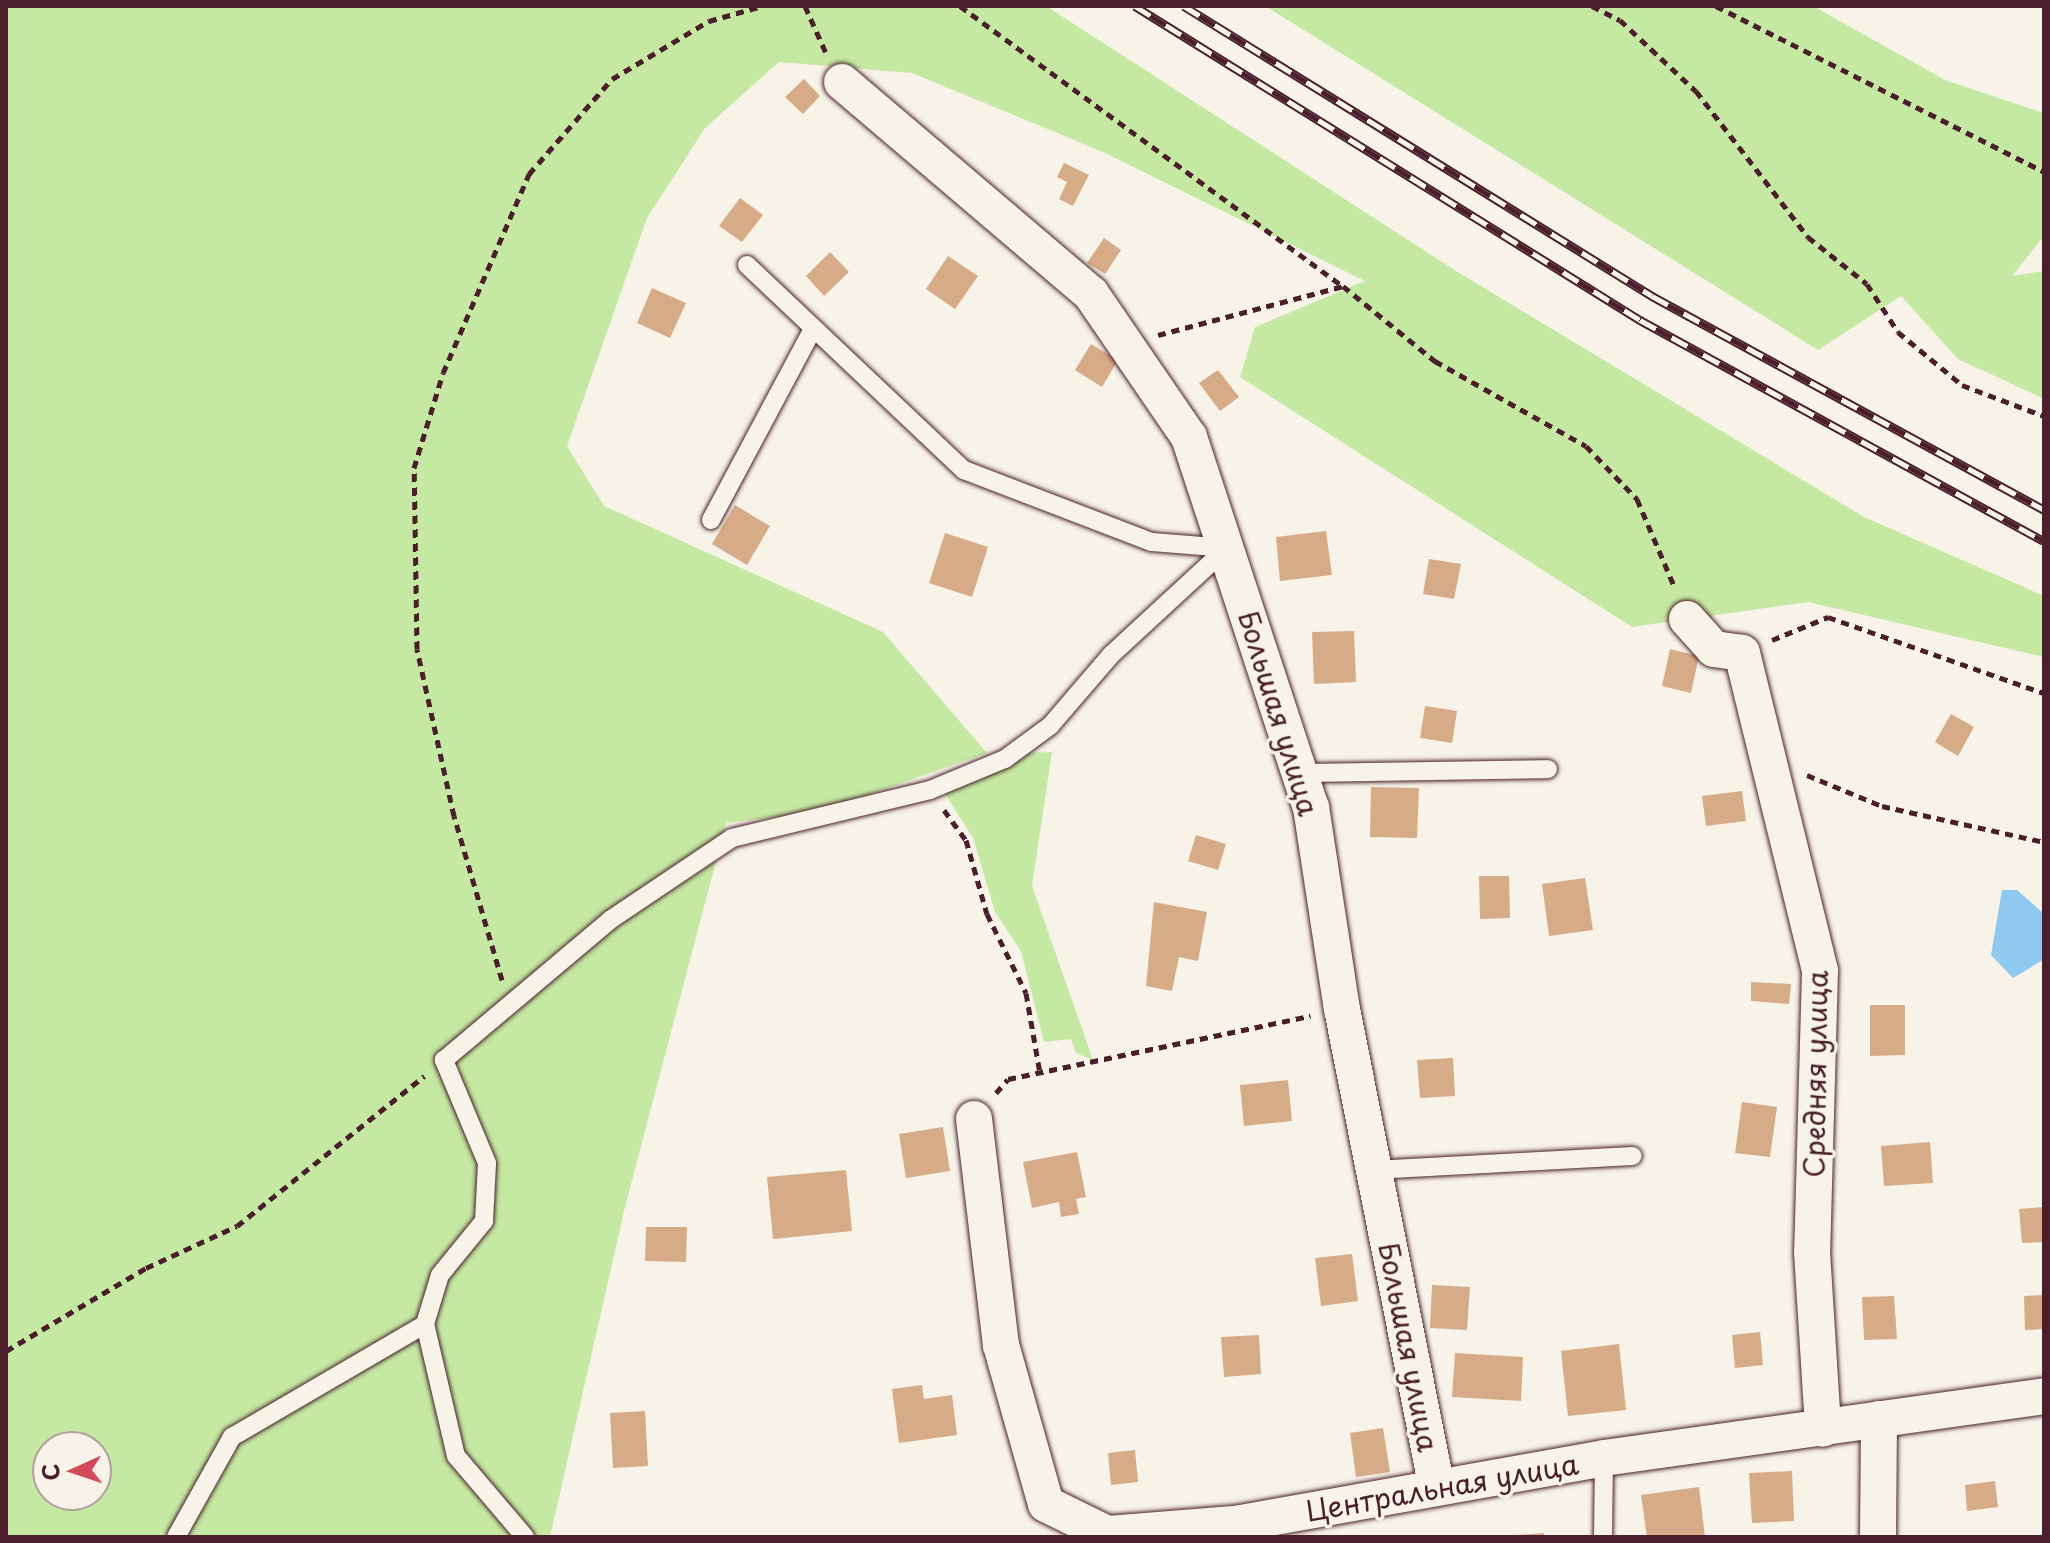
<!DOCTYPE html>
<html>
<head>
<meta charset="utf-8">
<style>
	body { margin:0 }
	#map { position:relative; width:2050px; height:1543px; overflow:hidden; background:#f7f3e8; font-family:"Playpen Sans",sans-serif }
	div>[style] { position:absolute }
	.green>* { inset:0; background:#c5e9a3 }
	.water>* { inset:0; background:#90c9ef }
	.building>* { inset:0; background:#d6ab87 }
	.path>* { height:5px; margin-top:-2.5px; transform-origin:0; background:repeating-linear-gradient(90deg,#4a1f2b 0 8px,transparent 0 14px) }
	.roads { filter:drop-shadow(0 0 2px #4a1f2b) drop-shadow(0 0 2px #4a1f2b) }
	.lane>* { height:18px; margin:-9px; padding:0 9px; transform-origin:9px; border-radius:9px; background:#f7f3e8 }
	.street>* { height:36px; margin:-18px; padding:0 18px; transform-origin:18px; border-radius:18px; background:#f7f3e8 }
	.rail>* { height:9px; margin-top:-4.5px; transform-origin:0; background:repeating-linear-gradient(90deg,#f7f3e8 0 18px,#4a1f2b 0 36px); box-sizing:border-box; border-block:2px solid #4a1f2b }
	span { translate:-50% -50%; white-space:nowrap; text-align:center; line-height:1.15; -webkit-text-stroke:7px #f7f3e8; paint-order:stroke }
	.street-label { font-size:28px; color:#4a1f2b }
	.frame { position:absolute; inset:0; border:8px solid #4a1f2b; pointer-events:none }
	.north { position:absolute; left:32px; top:1431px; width:80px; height:80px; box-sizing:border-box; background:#f7f3e8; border:2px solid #b29e9c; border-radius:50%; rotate:267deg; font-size:22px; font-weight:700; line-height:32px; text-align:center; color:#4a1f2b }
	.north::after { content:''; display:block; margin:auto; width:28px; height:36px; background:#d1495b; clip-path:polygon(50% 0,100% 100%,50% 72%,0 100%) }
</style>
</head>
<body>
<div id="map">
	<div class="green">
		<i style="clip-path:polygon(evenodd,6px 6px,1046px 6px,1456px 271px,1864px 517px,2044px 596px,2044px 657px,1808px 602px,1632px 627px,1240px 377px,1255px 327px,1365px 281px,1103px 152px,912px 73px,779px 62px,705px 128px,647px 218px,567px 446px,604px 506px,883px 632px,987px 753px,822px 811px,726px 823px,625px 1207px,550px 1537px,6px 1537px,6px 6px,48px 1447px,96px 1447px,96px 1495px,48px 1495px,48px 1447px)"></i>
		<i style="clip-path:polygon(1265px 6px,1813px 6px,1945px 80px,2044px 113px,2044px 236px,2012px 276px,2044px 271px,2044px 399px,1958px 359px,1901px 296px,1818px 350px)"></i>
		<i style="clip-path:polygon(1052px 752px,1032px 886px,1093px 1060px,1076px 1053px,1071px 1039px,1044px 1042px,1021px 951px,995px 912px,973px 838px,940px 786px,1027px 753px)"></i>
	</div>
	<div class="water">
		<i style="clip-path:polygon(2002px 890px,2017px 890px,2044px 914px,2043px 960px,2013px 978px,1991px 955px)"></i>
	</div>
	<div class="building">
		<i style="clip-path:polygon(804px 79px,820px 96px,803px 114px,785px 97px)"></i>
		<i style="clip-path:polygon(1064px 163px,1089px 175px,1073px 206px,1059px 199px,1067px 182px,1057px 177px)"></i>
		<i style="clip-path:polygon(740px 198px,763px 215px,742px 242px,719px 226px)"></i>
		<i style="clip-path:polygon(1104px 238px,1121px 250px,1105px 274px,1087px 263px)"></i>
		<i style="clip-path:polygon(830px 252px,849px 272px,824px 296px,806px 276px)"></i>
		<i style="clip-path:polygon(948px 256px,978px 276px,955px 309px,926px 289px)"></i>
		<i style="clip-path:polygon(652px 288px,686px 303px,670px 338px,637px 323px)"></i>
		<i style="clip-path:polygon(1091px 344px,1118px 360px,1102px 387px,1075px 370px)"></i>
		<i style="clip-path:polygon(1218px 370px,1239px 397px,1220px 411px,1199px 383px)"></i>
		<i style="clip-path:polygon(735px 505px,770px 526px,747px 565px,712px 544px)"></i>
		<i style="clip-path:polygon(1326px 531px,1332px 575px,1280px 581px,1276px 537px)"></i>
		<i style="clip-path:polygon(945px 533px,988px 547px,972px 597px,929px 583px)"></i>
		<i style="clip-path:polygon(1429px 559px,1461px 564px,1454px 599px,1423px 594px)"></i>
		<i style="clip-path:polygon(1354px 631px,1356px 682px,1314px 684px,1312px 632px)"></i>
		<i style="clip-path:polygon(1670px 649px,1699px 656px,1691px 693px,1662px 686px)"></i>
		<i style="clip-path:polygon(1425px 706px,1457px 711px,1452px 743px,1420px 738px)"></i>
		<i style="clip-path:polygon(1951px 714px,1974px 727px,1958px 756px,1935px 742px)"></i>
		<i style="clip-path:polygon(1371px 787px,1419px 788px,1417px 838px,1370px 837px)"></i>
		<i style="clip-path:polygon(1742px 791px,1746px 821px,1706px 826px,1702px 796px)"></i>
		<i style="clip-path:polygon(1196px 835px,1226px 844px,1218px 870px,1188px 861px)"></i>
		<i style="clip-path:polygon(1479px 876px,1509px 876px,1510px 918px,1480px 919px)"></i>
		<i style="clip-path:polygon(1585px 878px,1593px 930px,1549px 936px,1542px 884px)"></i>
		<i style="clip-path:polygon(1154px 902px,1207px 912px,1198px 961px,1179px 957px,1172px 991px,1146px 986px)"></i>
		<i style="clip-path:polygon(1751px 982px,1791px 984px,1789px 1004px,1751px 1001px)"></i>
		<i style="clip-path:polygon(1870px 1005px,1905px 1005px,1905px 1055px,1870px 1056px)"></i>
		<i style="clip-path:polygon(1453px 1058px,1455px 1096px,1420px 1098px,1417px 1060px)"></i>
		<i style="clip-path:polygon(1288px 1080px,1292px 1121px,1244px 1126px,1240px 1085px)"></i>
		<i style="clip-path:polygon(1742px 1102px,1777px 1107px,1770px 1157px,1735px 1153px)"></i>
		<i style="clip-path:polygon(943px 1127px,950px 1171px,906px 1178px,899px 1134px)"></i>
		<i style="clip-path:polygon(1930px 1142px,1933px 1183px,1884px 1186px,1881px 1146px)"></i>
		<i style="clip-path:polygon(1077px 1152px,1086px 1197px,1076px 1199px,1079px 1214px,1061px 1217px,1059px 1202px,1032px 1208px,1023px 1162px)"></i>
		<i style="clip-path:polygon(846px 1170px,852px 1231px,773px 1239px,767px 1177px)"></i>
		<i style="clip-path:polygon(2044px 1207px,2044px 1242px,2022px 1243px,2019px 1209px)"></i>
		<i style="clip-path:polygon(646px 1227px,687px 1227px,686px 1262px,645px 1261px)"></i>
		<i style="clip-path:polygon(1352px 1254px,1358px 1301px,1321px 1306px,1315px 1258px)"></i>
		<i style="clip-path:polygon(1432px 1285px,1470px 1287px,1467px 1330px,1430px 1328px)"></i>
		<i style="clip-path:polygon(2044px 1295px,2044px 1329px,2025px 1330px,2024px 1296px)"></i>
		<i style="clip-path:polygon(1894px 1296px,1897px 1339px,1864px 1340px,1862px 1297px)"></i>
		<i style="clip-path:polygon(1760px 1332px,1763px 1365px,1735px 1368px,1732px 1335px)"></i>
		<i style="clip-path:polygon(1259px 1335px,1261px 1374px,1224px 1377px,1221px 1337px)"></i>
		<i style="clip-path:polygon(1619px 1344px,1626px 1410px,1568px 1416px,1561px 1351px)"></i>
		<i style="clip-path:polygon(1455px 1353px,1523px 1357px,1521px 1401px,1452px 1397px)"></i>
		<i style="clip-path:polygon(922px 1385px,924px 1399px,952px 1395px,957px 1435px,899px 1443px,892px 1389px)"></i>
		<i style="clip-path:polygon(645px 1411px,648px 1466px,613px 1468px,610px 1413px)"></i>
		<i style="clip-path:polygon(1383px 1428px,1390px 1472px,1356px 1477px,1350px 1433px)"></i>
		<i style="clip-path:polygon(1135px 1450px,1138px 1482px,1111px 1485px,1108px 1453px)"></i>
		<i style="clip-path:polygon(1792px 1471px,1794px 1521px,1752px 1523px,1749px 1473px)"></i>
		<i style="clip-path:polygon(1995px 1481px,1998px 1507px,1967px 1511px,1965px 1485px)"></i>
		<i style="clip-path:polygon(1699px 1487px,1705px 1537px,1647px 1537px,1641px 1495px)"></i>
		<i style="clip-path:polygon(1544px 1533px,1544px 1537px,1517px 1537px,1517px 1535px)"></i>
	</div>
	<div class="path">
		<i style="left:805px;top:6px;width:51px;rotate:65.9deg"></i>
		<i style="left:960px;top:6px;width:474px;rotate:36.2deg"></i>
		<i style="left:1592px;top:6px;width:31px;rotate:27deg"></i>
		<i style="left:1620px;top:20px;width:104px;rotate:43.1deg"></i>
		<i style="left:1696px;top:91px;width:184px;rotate:52.5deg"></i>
		<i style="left:1808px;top:237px;width:75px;rotate:38.5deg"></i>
		<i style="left:1867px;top:284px;width:57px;rotate:57.1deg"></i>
		<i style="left:1898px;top:332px;width:83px;rotate:39.6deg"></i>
		<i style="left:1962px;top:385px;width:88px;rotate:20.7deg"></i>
		<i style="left:1716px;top:6px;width:368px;rotate:26.8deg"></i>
		<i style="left:1158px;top:335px;width:191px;rotate:-14.8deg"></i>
		<i style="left:1343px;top:286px;width:119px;rotate:39.2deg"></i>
		<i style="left:1435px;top:361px;width:173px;rotate:29.4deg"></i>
		<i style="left:1586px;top:446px;width:74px;rotate:46.1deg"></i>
		<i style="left:1637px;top:499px;width:97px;rotate:66.9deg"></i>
		<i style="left:1772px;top:640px;width:61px;rotate:-22.3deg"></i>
		<i style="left:1828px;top:617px;width:229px;rotate:19.4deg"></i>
		<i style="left:1807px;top:775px;width:81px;rotate:22.5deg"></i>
		<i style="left:1882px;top:806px;width:166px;rotate:12.5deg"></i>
		<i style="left:944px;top:810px;width:37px;rotate:54deg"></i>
		<i style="left:966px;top:840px;width:77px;rotate:74.2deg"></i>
		<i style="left:987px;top:914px;width:88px;rotate:63.7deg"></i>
		<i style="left:1026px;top:993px;width:81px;rotate:80.1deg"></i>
		<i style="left:502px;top:980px;width:171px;rotate:-106.3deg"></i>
		<i style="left:454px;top:816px;width:171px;rotate:-102.5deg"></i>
		<i style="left:417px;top:649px;width:181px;rotate:-90.9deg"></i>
		<i style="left:414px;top:468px;width:99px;rotate:-73deg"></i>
		<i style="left:443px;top:373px;width:217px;rotate:-66.6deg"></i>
		<i style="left:529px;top:174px;width:126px;rotate:-48.9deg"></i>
		<i style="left:612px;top:79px;width:113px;rotate:-30.9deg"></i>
		<i style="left:709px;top:21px;width:55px;rotate:-15.8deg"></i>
		<i style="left:996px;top:1093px;width:18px;rotate:-49deg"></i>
		<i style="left:1008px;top:1079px;width:309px;rotate:-11.8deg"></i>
		<i style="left:6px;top:1351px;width:163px;rotate:-30.7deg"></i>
		<i style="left:146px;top:1268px;width:100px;rotate:-24.8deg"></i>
		<i style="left:237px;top:1226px;width:240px;rotate:-38.7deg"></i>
	</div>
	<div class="roads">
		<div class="lane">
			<i style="left:747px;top:265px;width:299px;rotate:43.4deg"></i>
			<i style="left:964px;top:470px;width:201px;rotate:21deg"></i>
			<i style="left:1152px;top:542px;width:75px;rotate:4.6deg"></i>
			<i style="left:711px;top:520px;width:217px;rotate:-61.9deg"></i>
			<i style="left:1300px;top:773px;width:248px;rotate:-0.9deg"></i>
			<i style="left:1373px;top:1170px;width:260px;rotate:-3.1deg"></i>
			<i style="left:176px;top:1537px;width:115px;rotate:-60.8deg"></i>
			<i style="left:232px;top:1437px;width:224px;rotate:-30.3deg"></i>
			<i style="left:525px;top:1537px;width:106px;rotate:-130.4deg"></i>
			<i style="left:456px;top:1456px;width:136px;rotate:-103.2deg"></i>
			<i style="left:425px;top:1324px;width:51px;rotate:-73deg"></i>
			<i style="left:440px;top:1275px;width:70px;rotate:-50.8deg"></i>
			<i style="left:484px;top:1221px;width:58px;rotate:-87deg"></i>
			<i style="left:487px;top:1163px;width:112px;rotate:-112.7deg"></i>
			<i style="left:444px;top:1060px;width:217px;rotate:-40.1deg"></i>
			<i style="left:610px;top:920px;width:147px;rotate:-33.9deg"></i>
			<i style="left:732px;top:838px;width:204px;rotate:-13.6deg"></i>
			<i style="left:930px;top:790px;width:81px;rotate:-22.5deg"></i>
			<i style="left:1005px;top:759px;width:56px;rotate:-36.3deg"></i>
			<i style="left:1050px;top:726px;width:95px;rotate:-49.3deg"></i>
			<i style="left:1112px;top:654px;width:156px;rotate:-42.7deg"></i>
			<i style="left:1603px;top:1537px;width:79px;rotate:-89.3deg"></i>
		</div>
		<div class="street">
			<i style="left:842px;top:82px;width:327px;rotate:40.4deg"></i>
			<i style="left:1091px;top:294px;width:173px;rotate:55.6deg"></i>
			<i style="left:1189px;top:437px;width:390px;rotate:71.8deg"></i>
			<i style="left:1311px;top:807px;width:204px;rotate:81.3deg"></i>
			<i style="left:1342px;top:1009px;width:487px;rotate:78.8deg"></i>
			<i style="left:1687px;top:619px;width:40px;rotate:48deg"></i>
			<i style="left:1714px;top:649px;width:28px;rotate:8deg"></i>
			<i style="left:1742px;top:653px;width:327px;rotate:76.2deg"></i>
			<i style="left:1820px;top:971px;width:281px;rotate:91.6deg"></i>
			<i style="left:1812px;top:1252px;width:177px;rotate:86.4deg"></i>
			<i style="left:974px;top:1119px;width:228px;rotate:83.2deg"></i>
			<i style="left:1001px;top:1345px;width:165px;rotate:74.2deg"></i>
			<i style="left:1046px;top:1504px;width:68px;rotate:26.2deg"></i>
			<i style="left:1107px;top:1534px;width:128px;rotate:-4.5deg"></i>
			<i style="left:1235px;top:1524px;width:375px;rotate:-10.1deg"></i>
			<i style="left:1604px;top:1458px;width:444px;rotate:-8deg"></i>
			<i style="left:1878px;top:1537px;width:118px;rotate:-89.5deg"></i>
		</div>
	</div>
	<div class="rail">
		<i style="left:1135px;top:6px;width:595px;rotate:31.87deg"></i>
		<i style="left:1640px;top:320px;width:460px;rotate:28.7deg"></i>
		<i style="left:1184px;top:6px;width:551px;rotate:31.78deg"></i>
		<i style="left:1652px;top:296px;width:447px;rotate:28.6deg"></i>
	</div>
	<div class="street-label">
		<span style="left:1279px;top:713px;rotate:73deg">Большая улица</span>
		<span style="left:1815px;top:1074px;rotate:-89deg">Средняя улица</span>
		<span style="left:1409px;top:1347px;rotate:79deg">Большая улица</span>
		<span style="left:1442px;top:1487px;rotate:-10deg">Центральная улица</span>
	</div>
	<div class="frame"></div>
	<div class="north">С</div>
</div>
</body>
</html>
